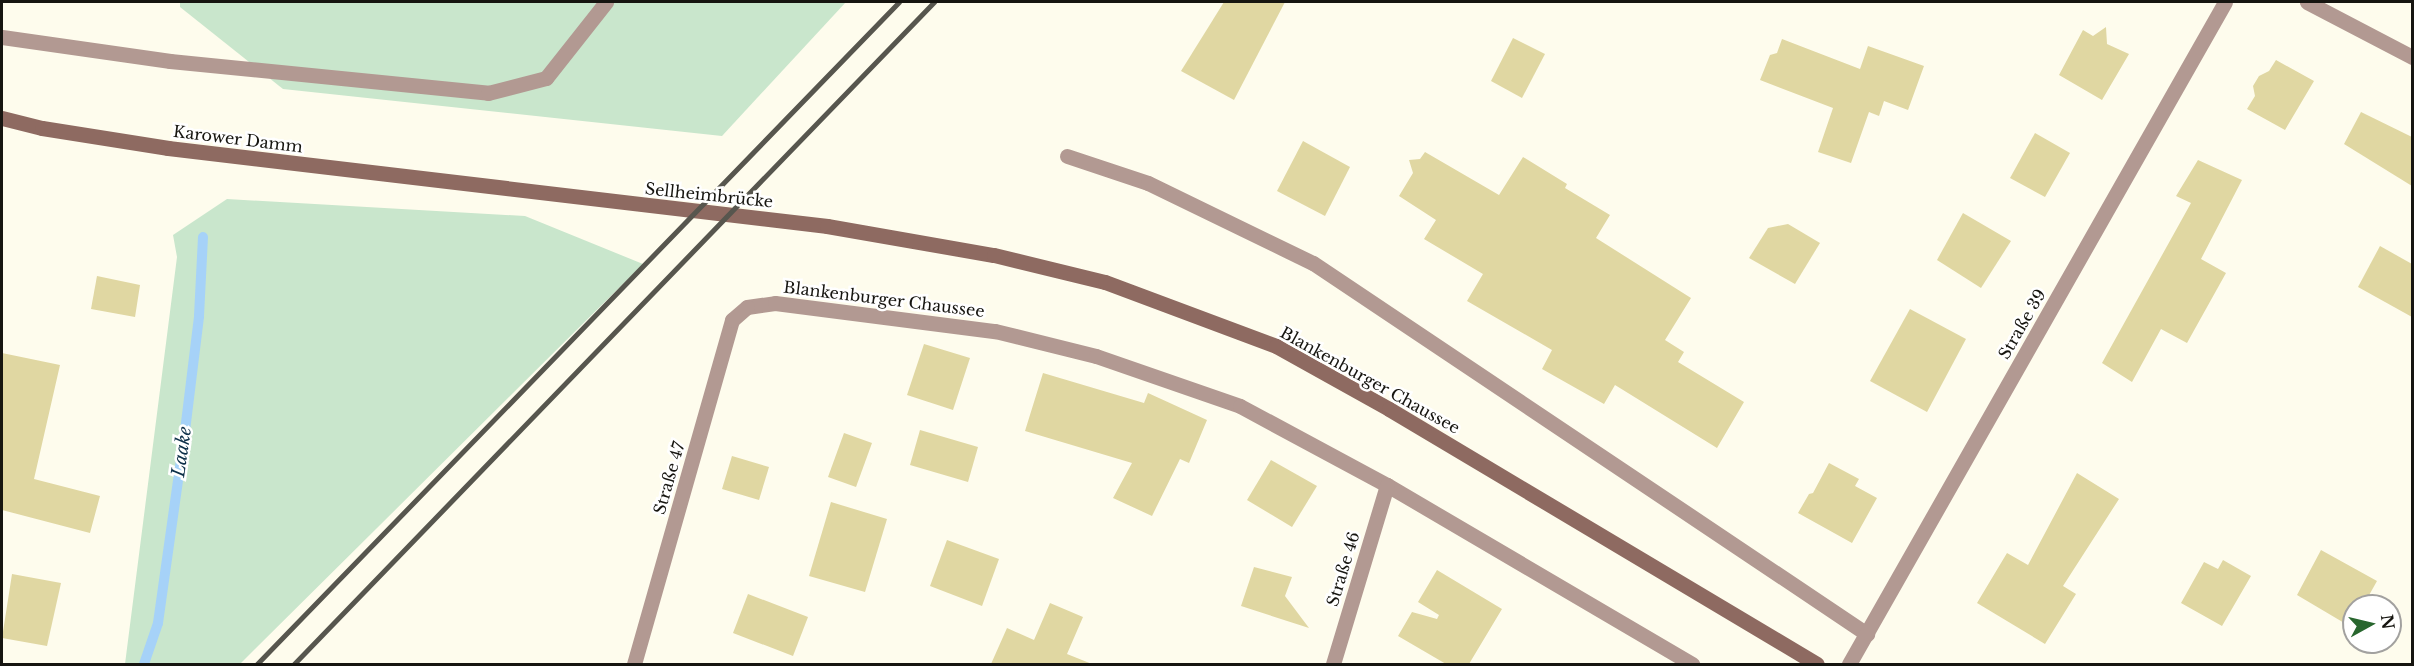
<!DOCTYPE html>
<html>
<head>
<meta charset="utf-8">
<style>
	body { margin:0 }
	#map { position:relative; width:2414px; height:666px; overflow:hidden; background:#fefced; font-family:"Libre Baskerville",serif }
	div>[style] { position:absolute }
	.green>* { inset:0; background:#c9e6cc }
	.stream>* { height:10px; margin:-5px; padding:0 5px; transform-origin:5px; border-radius:5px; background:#a6d2f8 }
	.building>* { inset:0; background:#e0d7a2 }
	.service>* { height:15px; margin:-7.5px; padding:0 7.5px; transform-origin:7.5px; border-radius:7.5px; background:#b29992 }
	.minor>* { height:15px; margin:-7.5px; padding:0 7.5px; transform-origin:7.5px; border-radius:7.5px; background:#b29992 }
	.secondary>* { height:15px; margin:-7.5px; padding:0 7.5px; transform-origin:7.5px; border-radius:7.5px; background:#8e6a61 }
	.rail>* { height:4.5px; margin:-2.25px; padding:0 2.25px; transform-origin:2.25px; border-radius:2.25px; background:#57564e }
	span { translate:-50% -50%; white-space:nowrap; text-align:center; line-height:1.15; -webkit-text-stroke:5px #fff; paint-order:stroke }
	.street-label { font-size:16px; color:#161510 }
	.water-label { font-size:18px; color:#0d2f48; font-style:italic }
	.frame { position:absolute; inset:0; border:3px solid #161510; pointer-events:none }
	.north { position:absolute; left:2342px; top:594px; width:60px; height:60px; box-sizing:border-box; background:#fff; border:2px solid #a2a19f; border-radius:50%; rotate:82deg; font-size:16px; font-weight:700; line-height:24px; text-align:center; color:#161510 }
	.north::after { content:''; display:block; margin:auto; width:21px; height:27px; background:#28662e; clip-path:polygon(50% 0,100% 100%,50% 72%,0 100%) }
</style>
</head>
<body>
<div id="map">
	<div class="green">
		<i style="clip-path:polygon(180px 2px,846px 2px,722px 136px,283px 89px,180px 7px)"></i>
		<i style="clip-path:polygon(227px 199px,525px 216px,643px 264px,240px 664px,125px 664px,177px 257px,173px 235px)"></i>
	</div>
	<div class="stream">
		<i style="left:144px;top:664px;width:43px;rotate:-71.1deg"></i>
		<i style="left:158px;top:623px;width:186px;rotate:-82deg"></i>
		<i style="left:184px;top:439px;width:124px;rotate:-83deg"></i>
		<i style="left:199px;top:316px;width:79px;rotate:-87.1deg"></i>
	</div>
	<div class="building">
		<i style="clip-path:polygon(1224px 2px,1285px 2px,1234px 100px,1181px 71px)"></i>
		<i style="clip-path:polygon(2106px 27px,2107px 44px,2129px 54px,2102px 100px,2059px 75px,2083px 30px,2093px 36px)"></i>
		<i style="clip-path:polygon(1513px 38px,1545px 54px,1522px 98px,1491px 81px)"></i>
		<i style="clip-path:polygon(1782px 39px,1860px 69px,1868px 46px,1924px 66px,1908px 110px,1884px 101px,1879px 116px,1869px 112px,1851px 163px,1818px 152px,1833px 108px,1760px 80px,1770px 55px,1777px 53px)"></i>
		<i style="clip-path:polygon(2276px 60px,2314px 81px,2285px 130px,2247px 109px,2255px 96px,2253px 86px,2259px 76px,2269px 71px)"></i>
		<i style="clip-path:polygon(2361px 112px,2412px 137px,2412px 186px,2344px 144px)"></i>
		<i style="clip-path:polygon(2035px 133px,2070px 153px,2045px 197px,2010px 178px)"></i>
		<i style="clip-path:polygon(1303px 141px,1350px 167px,1325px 216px,1277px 191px)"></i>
		<i style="clip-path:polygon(1425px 152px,1499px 195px,1523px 157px,1567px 184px,1565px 188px,1610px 215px,1596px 238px,1691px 298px,1665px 340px,1684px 352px,1678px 362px,1744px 402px,1717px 448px,1615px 385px,1604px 404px,1542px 369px,1552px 350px,1467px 301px,1483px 274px,1424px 239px,1436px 220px,1399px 196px,1413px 173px,1409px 160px,1420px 159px)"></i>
		<i style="clip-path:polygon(2198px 160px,2242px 180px,2201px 259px,2226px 273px,2187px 343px,2161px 329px,2132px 382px,2102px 363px,2191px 203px,2176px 196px)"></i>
		<i style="clip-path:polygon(1963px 213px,2011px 241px,1981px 288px,1937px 260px)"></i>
		<i style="clip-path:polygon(1788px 224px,1820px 243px,1795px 284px,1749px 258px,1768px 228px)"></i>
		<i style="clip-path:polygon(2380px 246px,2412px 264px,2412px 317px,2358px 287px)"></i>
		<i style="clip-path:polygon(97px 276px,140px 285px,135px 317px,91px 309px)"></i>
		<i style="clip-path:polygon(1910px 309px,1966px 339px,1927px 412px,1870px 381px)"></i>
		<i style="clip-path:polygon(924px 344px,970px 358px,953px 410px,907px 395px)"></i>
		<i style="clip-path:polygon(2px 353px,60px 365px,34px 479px,100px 496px,90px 533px,2px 510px)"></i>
		<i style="clip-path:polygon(1043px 373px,1144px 403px,1148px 393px,1207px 420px,1189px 463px,1180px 459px,1152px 516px,1113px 498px,1132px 463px,1025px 431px)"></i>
		<i style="clip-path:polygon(920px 430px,978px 447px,968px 482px,910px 465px)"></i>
		<i style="clip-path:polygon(844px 433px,872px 443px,856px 487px,828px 477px)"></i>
		<i style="clip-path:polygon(732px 456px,769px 467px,759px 500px,722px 489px)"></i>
		<i style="clip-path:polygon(1271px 460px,1317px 486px,1292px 527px,1247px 500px)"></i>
		<i style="clip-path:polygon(1829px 463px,1859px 479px,1855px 486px,1877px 498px,1852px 543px,1798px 513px,1809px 494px,1813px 493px)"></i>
		<i style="clip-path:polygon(2077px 473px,2119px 499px,2063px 586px,2076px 594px,2045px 644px,1977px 603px,2007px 553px,2028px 565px)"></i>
		<i style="clip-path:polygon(831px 502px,887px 519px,865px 592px,809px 576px)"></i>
		<i style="clip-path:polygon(947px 540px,999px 559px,982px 606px,930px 586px)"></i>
		<i style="clip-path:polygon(2321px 550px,2377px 581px,2363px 606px,2354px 606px,2351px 627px,2297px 595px)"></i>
		<i style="clip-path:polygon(2223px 560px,2251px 576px,2222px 626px,2181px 603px,2204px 562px,2218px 569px)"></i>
		<i style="clip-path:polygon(1254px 567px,1292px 577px,1285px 596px,1309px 628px,1241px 606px)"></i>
		<i style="clip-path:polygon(1437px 570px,1502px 609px,1469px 664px,1446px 664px,1398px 636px,1412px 612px,1437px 619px,1439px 615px,1418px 602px)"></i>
		<i style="clip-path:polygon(12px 574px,61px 583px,47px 646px,2px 638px)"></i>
		<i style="clip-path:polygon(748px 594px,808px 617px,793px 656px,733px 633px)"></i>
		<i style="clip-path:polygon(1050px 603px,1083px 617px,1067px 654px,1092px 664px,991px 664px,1007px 628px,1034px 640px)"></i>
	</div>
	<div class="service">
		<i style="left:2px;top:37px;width:170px;rotate:8.1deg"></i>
		<i style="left:170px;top:61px;width:320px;rotate:5.7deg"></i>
		<i style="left:488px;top:93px;width:60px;rotate:-14.5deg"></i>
		<i style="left:546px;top:78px;width:97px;rotate:-51.7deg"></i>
		<i style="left:1067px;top:156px;width:85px;rotate:18.4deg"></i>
		<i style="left:1148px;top:183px;width:183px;rotate:25.9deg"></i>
		<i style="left:1313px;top:263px;width:667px;rotate:33.81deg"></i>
		<i style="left:747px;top:307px;width:28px;rotate:-8deg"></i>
		<i style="left:775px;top:303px;width:222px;rotate:7.3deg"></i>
		<i style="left:995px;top:331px;width:104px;rotate:13.9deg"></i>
		<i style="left:1096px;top:356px;width:152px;rotate:19.1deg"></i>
		<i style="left:1240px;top:406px;width:167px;rotate:28.3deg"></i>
		<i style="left:1387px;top:485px;width:354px;rotate:30.4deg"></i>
	</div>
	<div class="minor">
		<i style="left:2307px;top:2px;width:119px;rotate:27.6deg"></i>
		<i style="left:634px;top:664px;width:358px;rotate:-74.1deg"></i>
		<i style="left:732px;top:320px;width:20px;rotate:-41deg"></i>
		<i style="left:1333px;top:664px;width:187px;rotate:-73.2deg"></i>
		<i style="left:1849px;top:664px;width:761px;rotate:-60.4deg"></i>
	</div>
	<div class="secondary">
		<i style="left:2px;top:118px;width:41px;rotate:14deg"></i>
		<i style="left:42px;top:128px;width:128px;rotate:9deg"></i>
		<i style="left:168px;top:148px;width:664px;rotate:6.75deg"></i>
		<i style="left:827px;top:226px;width:169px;rotate:9.9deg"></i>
		<i style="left:994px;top:255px;width:114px;rotate:13.7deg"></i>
		<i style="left:1105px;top:282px;width:183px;rotate:20.5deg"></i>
		<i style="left:1276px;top:346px;width:129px;rotate:29.1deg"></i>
		<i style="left:1389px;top:409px;width:498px;rotate:30.8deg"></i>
	</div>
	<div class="rail">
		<i style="left:257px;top:664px;width:922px;rotate:-45.88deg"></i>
		<i style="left:294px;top:664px;width:921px;rotate:-45.97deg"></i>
	</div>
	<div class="street-label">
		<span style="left:238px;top:139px;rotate:7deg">Karower Damm</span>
		<span style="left:709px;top:195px;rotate:6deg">Sellheimbrücke</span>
		<span style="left:884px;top:299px;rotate:7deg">Blankenburger Chaussee</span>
		<span style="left:2022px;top:324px;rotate:-60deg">Straße 39</span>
		<span style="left:1370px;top:380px;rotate:29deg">Blankenburger Chaussee</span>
		<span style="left:669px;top:478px;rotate:-74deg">Straße 47</span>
		<span style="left:1343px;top:569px;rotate:-73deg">Straße 46</span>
	</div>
	<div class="water-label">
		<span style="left:182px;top:452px;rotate:-82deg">Laake</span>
	</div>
	<div class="frame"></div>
	<div class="north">N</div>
</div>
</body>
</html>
